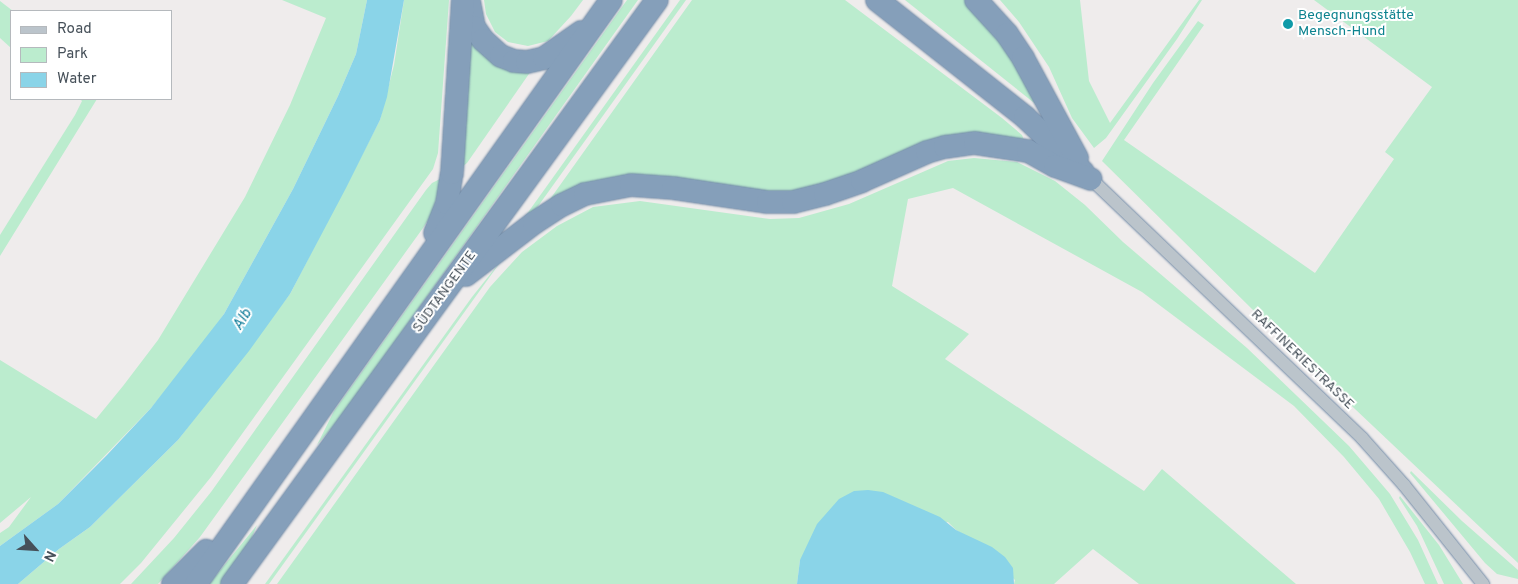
<!DOCTYPE html>
<html>
<head>
<meta charset="utf-8">
<style>
	body { margin:0 }
	#map { position:relative; width:1518px; height:584px; overflow:hidden; background:#efecec; font-family:Overpass,sans-serif }
	div>[style] { position:absolute }
	.green>* { inset:0; background:#bbecce }
	.water>* { inset:0; background:#8ad4e8 }
	.roads { filter:drop-shadow(0 0 1px #718aa6) drop-shadow(0 0 1px #718aa6) }
	.street>* { height:12px; margin:-6px; padding:0 6px; transform-origin:6px; border-radius:6px; background:#bbc4cb }
	.highway>* { height:22px; margin:-11px; padding:0 11px; transform-origin:11px; border-radius:11px; background:#859fba }
	.dots>* { width:14px; height:14px; translate:-50% -50%; box-sizing:border-box; border:2px solid #fff; border-radius:50% }
	span { translate:-50% -50%; white-space:nowrap; text-align:center; line-height:1.15; -webkit-text-stroke:4px #fff; paint-order:stroke }
	.culture-label { font-size:14px; color:#0d838f }
	.left { translate:0 -50%; text-align:left }
	.street-label { font-size:14px; color:#465059 }
	.water-label { font-size:15px; color:#117c99; font-style:italic }
	.legend { position:absolute; left:10px; top:10px; width:162px; height:90px; box-sizing:border-box; background:#fff; border:1px solid #b5b9bd; margin:0; padding:6px 9px; list-style:none; font-size:15px; color:#465059 }
	.legend li { display:flex; align-items:center; gap:10px; height:25px }
	.legend b { width:25px; border:1px solid #b5b9bd }
	.north { position:absolute; left:10px; top:524px; width:50px; height:50px; -webkit-text-stroke:4px #fff; paint-order:stroke; rotate:116deg; font-size:14px; font-weight:700; line-height:20px; text-align:center; color:#465059 }
	.north::after { content:''; display:block; margin:auto; width:18px; height:22px; background:#465059; clip-path:polygon(50% 0,100% 100%,50% 72%,0 100%) }
</style>
</head>
<body>
<div id="map">
	<div class="green">
		<i style="clip-path:polygon(282px 0,367px 0,356px 54px,338px 96px,293px 189px,224px 314px,190px 361px,151px 408px,58px 504px,0 546px,0 533px,9px 527px,31px 497px,0 523px,0 360px,96px 419px,123px 386px,158px 340px,245px 197px,290px 105px,326px 18px)"></i>
		<i style="clip-path:polygon(404px 0,449px 0,438px 153px,433px 169px,211px 477px,141px 563px,120px 584px,18px 584px,59px 549px,90px 527px,178px 440px,290px 294px,380px 120px,394px 65px)"></i>
		<i style="clip-path:polygon(484px 0,583px 0,571px 16px,548px 41px,528px 46px,508px 42px,495px 32px,486px 14px)"></i>
		<i style="clip-path:polygon(627px 0,638px 0,342px 416px,317px 445px,334px 411px)"></i>
		<i style="clip-path:polygon(680px 0,686px 0,531px 216px,524px 218px)"></i>
		<i style="clip-path:polygon(692px 0,845px 0,1002px 118px,1022px 135px,1024px 140px,1010px 139px,798px 194px,725px 188px,548px 202px)"></i>
		<i style="clip-path:polygon(905px 0,965px 0,990px 24px,1005px 43px,1038px 106px)"></i>
		<i style="clip-path:polygon(1000px 0,1080px 0,1089px 81px,1110px 123px,1199px 0,1202px 0,1177px 39px,1106px 138px,1094px 148px,1072px 118px,1049px 67px,1019px 22px)"></i>
		<i style="clip-path:polygon(1314px 0,1518px 0,1518px 563px,1319px 375px,1102px 161px,1153px 83px,1198px 21px,1204px 25px,1124px 140px,1315px 273px,1394px 159px,1385px 152px,1432px 87px)"></i>
		<i style="clip-path:polygon(0 1px,13px 11px,11px 48px,0 38px)"></i>
		<i style="clip-path:polygon(470px 41px,531px 71px,467px 163px,462px 167px)"></i>
		<i style="clip-path:polygon(80px 99px,97px 99px,0 256px,0 235px,75px 115px,82px 101px)"></i>
		<i style="clip-path:polygon(974px 158px,1017px 162px,1055px 181px,1085px 205px,1123px 242px,1247px 348px,1349px 446px,1390px 494px,1418px 540px,1438px 584px,1425px 584px,1410px 552px,1379px 499px,1344px 457px,1294px 406px,1142px 292px,953px 188px,908px 199px,892px 286px,969px 334px,945px 359px,1144px 491px,1162px 469px,1296px 584px,1139px 584px,1093px 549px,1054px 584px,1014px 584px,1015px 580px,971px 539px,956px 530px,948px 522px,800px 560px,797px 584px,277px 584px,490px 287px,522px 252px,557px 226px,593px 207px,640px 201px,770px 219px,799px 218px,849px 204px,948px 161px)"></i>
		<i style="clip-path:polygon(442px 178px,432px 214px,423px 228px,200px 537px,158px 584px,131px 584px,174px 538px,211px 492px,426px 190px,432px 183px)"></i>
		<i style="clip-path:polygon(504px 257px,269px 584px,265px 584px,472px 297px)"></i>
		<i style="clip-path:polygon(1411px 471px,1462px 521px,1518px 570px,1518px 579px,1497px 574px,1485px 563px,1410px 473px)"></i>
		<i style="clip-path:polygon(1400px 496px,1439px 545px,1463px 584px,1444px 584px,1417px 526px,1399px 498px)"></i>
		<i style="clip-path:polygon(257px 525px,250px 542px,221px 584px,209px 584px)"></i>
	</div>
	<div class="water">
		<i style="clip-path:polygon(367px 0,404px 0,387px 97px,380px 120px,346px 188px,290px 294px,249px 351px,178px 440px,90px 527px,59px 549px,18px 584px,0 584px,0 546px,58px 504px,107px 455px,151px 408px,224px 314px,293px 189px,338px 96px,356px 54px)"></i>
		<i style="clip-path:polygon(868px 490px,883px 492px,940px 517px,956px 530px,992px 547px,1005px 557px,1013px 568px,1014px 584px,797px 584px,800px 560px,817px 524px,839px 499px,854px 491px)"></i>
	</div>
	<div class="roads">
		<div class="street">
			<i style="left:1088px;top:176px;width:379px;rotate:43.7deg"></i>
			<i style="left:1362px;top:438px;width:63px;rotate:48.2deg"></i>
			<i style="left:1404px;top:485px;width:127px;rotate:51.4deg"></i>
		</div>
		<div class="highway">
			<i style="left:877px;top:0;width:189px;rotate:38.3deg"></i>
			<i style="left:1025px;top:117px;width:80px;rotate:43.5deg"></i>
			<i style="left:976px;top:0;width:46px;rotate:47.6deg"></i>
			<i style="left:1007px;top:34px;width:29px;rotate:56deg"></i>
			<i style="left:1023px;top:58px;width:114px;rotate:61.6deg"></i>
			<i style="left:469px;top:1px;width:26px;rotate:79deg"></i>
			<i style="left:474px;top:27px;width:16px;rotate:55deg"></i>
			<i style="left:483px;top:40px;width:24px;rotate:42deg"></i>
			<i style="left:501px;top:56px;width:14px;rotate:21deg"></i>
			<i style="left:514px;top:61px;width:13px;rotate:4deg"></i>
			<i style="left:527px;top:62px;width:17px;rotate:-13deg"></i>
			<i style="left:544px;top:58px;width:45px;rotate:-35.1deg"></i>
			<i style="left:435px;top:233px;width:32px;rotate:-68deg"></i>
			<i style="left:447px;top:203px;width:30px;rotate:-81deg"></i>
			<i style="left:452px;top:173px;width:173px;rotate:-86.4deg"></i>
			<i style="left:466px;top:275px;width:86px;rotate:-37.4deg"></i>
			<i style="left:534px;top:223px;width:33px;rotate:-33deg"></i>
			<i style="left:562px;top:205px;width:25px;rotate:-26deg"></i>
			<i style="left:585px;top:194px;width:47px;rotate:-11.1deg"></i>
			<i style="left:631px;top:185px;width:42px;rotate:4.1deg"></i>
			<i style="left:673px;top:188px;width:96px;rotate:8.4deg"></i>
			<i style="left:768px;top:202px;width:25px"></i>
			<i style="left:793px;top:202px;width:33px;rotate:-14deg"></i>
			<i style="left:825px;top:194px;width:39px;rotate:-19deg"></i>
			<i style="left:862px;top:181px;width:71px;rotate:-24deg"></i>
			<i style="left:927px;top:152px;width:19px;rotate:-16deg"></i>
			<i style="left:945px;top:147px;width:30px;rotate:-8deg"></i>
			<i style="left:975px;top:143px;width:54px;rotate:8.6deg"></i>
			<i style="left:1028px;top:151px;width:31px;rotate:29deg"></i>
			<i style="left:1055px;top:166px;width:38px;rotate:20deg"></i>
			<i style="left:173px;top:584px;width:47px;rotate:-45deg"></i>
			<i style="left:196px;top:584px;width:716px;rotate:-54.6deg"></i>
			<i style="left:232px;top:584px;width:722px;rotate:-53.96deg"></i>
		</div>
	</div>
	<div class="dots">
		<i style="left:1288px;top:24px;background:#0f9aa8"></i>
	</div>
	<div class="culture-label">
		<span class="left" style="left:1298px;top:24px">Begegnungsstätte<br>Mensch-Hund</span>
	</div>
	<div class="street-label">
		<span style="left:445px;top:292px;rotate:-54deg">SÜDTANGENTE</span>
		<span style="left:1302px;top:360px;rotate:44deg">RAFFINERIESTRASSE</span>
	</div>
	<div class="water-label">
		<span style="left:243px;top:320px;rotate:-58deg">Alb</span>
	</div>
	<ul class="legend">
	<li><b style="height:6px;background:#bbc4cb"></b>Road</li>
	<li><b style="height:14px;background:#bbecce"></b>Park</li>
	<li><b style="height:14px;background:#8ad4e8"></b>Water</li>
	</ul>
	<div class="north">N</div>
</div>
</body>
</html>
